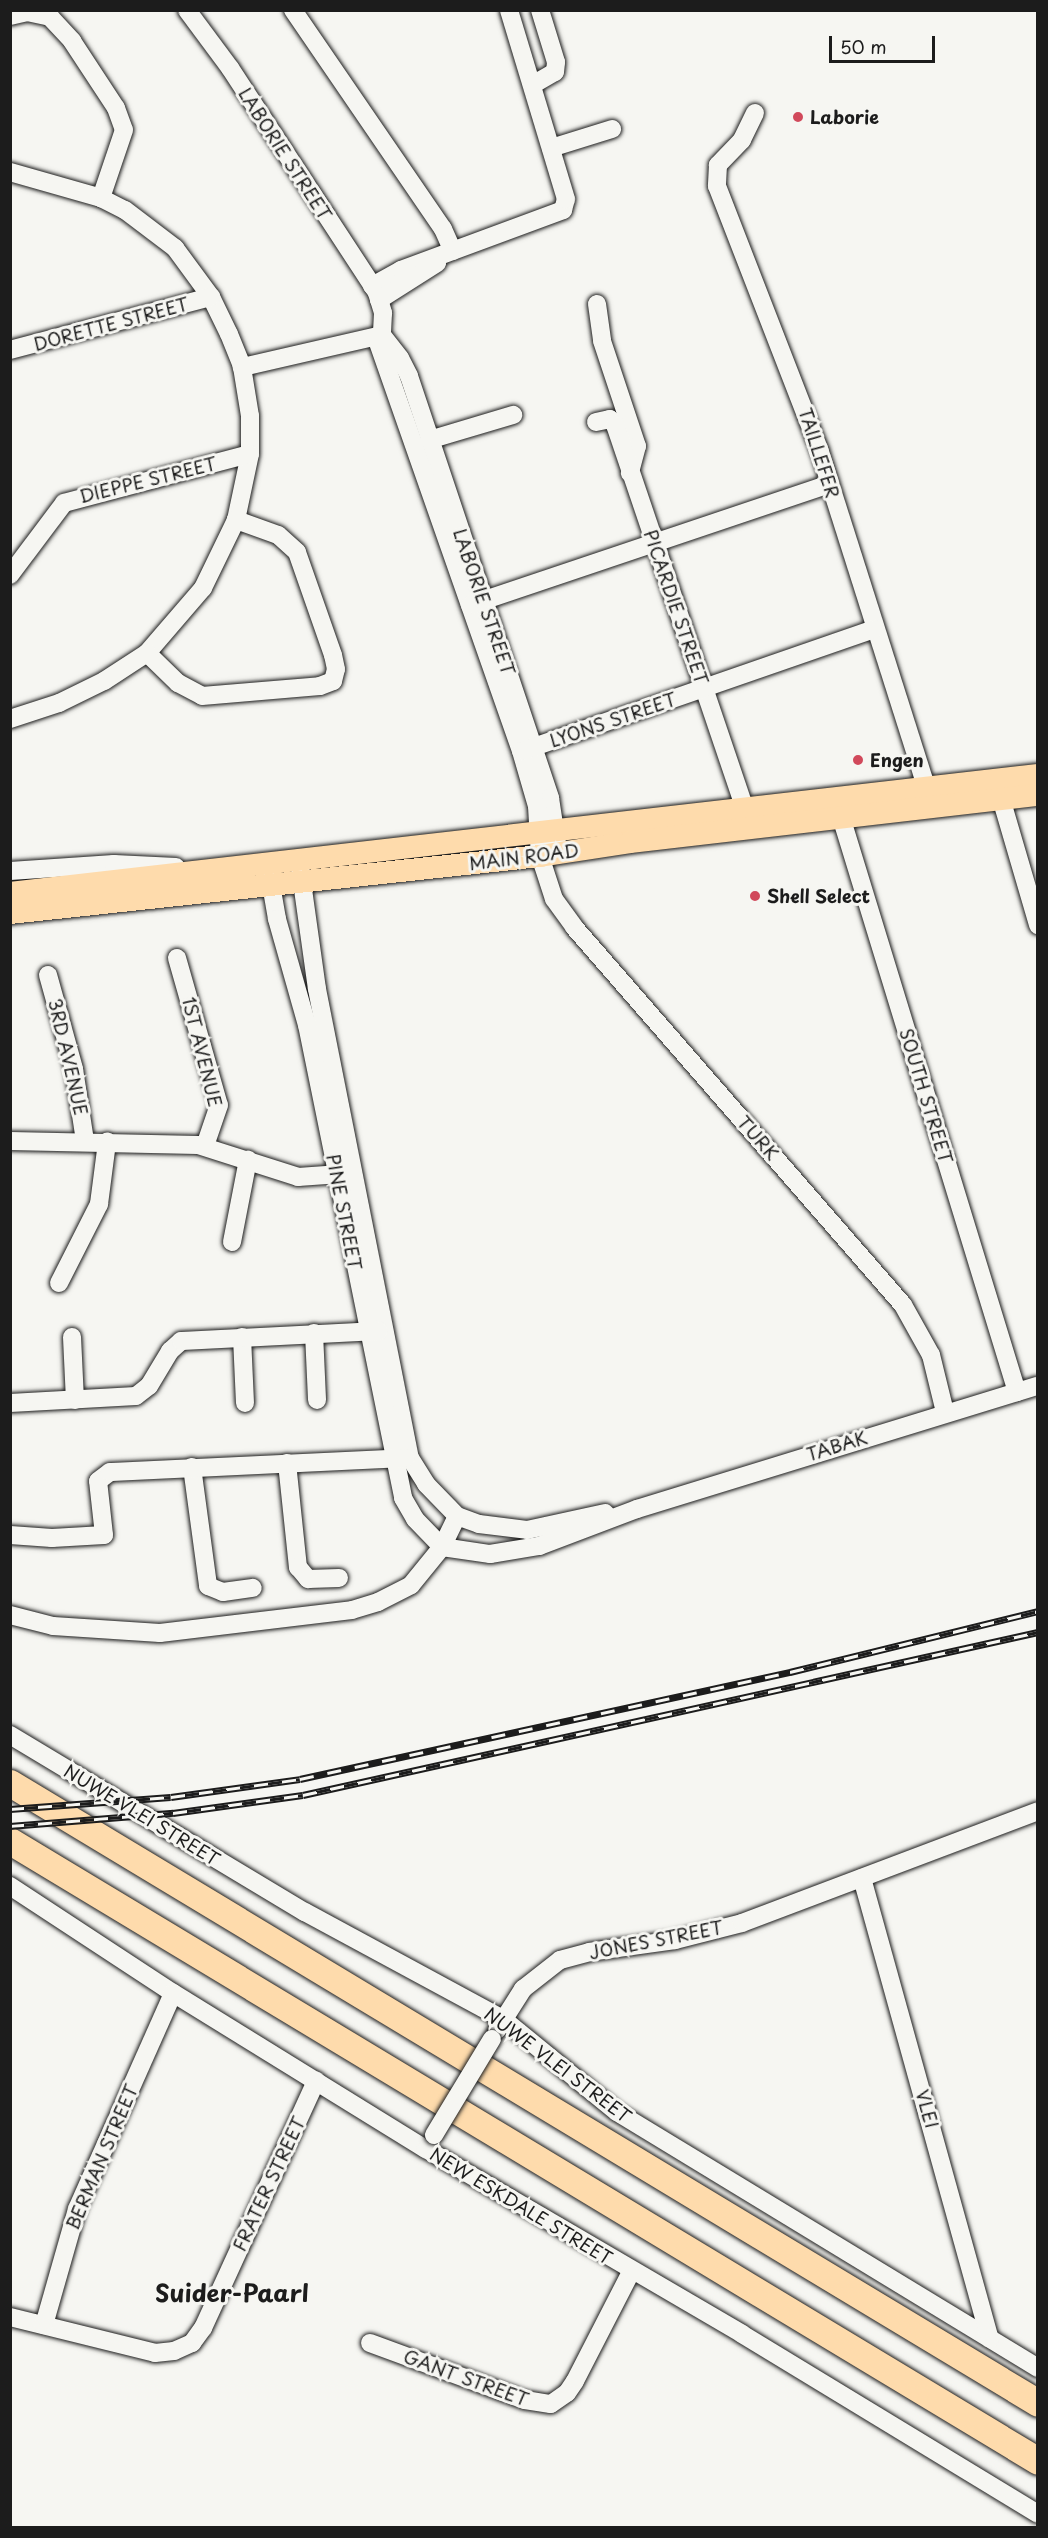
<!DOCTYPE html>
<html>
<head>
<meta charset="utf-8">
<style>
	body { margin:0 }
	#map { position:relative; width:1048px; height:2538px; overflow:hidden; background:#f6f6f2; font-family:"Playpen Sans",sans-serif }
	div>[style] { position:absolute }
	.roads { filter:drop-shadow(0 0 2px #1c1c1c) drop-shadow(0 0 2px #1c1c1c) }
	.minor>* { height:18px; margin:-9px; padding:0 9px; transform-origin:9px; border-radius:9px; background:#f6f6f2 }
	.major>* { height:22px; margin:-11px; padding:0 11px; transform-origin:11px; border-radius:11px; background:#fedbac }
	.highway>* { height:27px; margin:-13.5px; padding:0 13.5px; transform-origin:13.5px; border-radius:13.5px; background:#fedbac }
	.rail>* { height:7px; margin-top:-3.5px; transform-origin:0; background:repeating-linear-gradient(90deg,#f6f6f2 0 14px,#1c1c1c 0 28px); box-sizing:border-box; border-block:2px solid #1c1c1c }
	.bridges { filter:drop-shadow(0 0 2px #1c1c1c) drop-shadow(0 0 2px #1c1c1c) }
	.minor-bridge>* { height:18px; margin:-9px; padding:0 9px; transform-origin:9px; border-radius:9px; background:#f6f6f2 }
	.dots>* { width:16px; height:16px; translate:-50% -50%; box-sizing:border-box; border:3px solid #f6f6f2; border-radius:50% }
	span { translate:-50% -50%; white-space:nowrap; text-align:center; line-height:1.15; -webkit-text-stroke:6px #f6f6f2; paint-order:stroke }
	.poi-label { font-size:18px; color:#1c1c1c; font-weight:700 }
	.left { translate:0 -50%; text-align:left }
	.street-label { font-size:18px; color:#1c1c1c }
	.district-label { font-size:24px; color:#1c1c1c; font-weight:700 }
	.frame { position:absolute; inset:0; border:12px solid #1c1c1c; pointer-events:none }
	.scale { position:absolute; left:829px; top:36px; width:106px; height:27px; box-sizing:border-box; border:3px solid #1c1c1c; border-top:0; padding-left:8px; font-size:18px; line-height:21px; white-space:nowrap; color:#1c1c1c; -webkit-text-stroke:4px #f6f6f2; paint-order:stroke }
</style>
</head>
<body>
<div id="map">
	<div class="roads">
		<div class="minor">
			<i style="left:187px;top:10px;width:72px;rotate:53.4deg"></i>
			<i style="left:230px;top:68px;width:269px;rotate:56.8deg"></i>
			<i style="left:377px;top:293px;width:21px;rotate:73deg"></i>
			<i style="left:383px;top:313px;width:22px;rotate:93deg"></i>
			<i style="left:382px;top:335px;width:144px;rotate:167.1deg"></i>
			<i style="left:293px;top:10px;width:265px;rotate:55.6deg"></i>
			<i style="left:443px;top:229px;width:24px;rotate:66deg"></i>
			<i style="left:10px;top:16px;width:17px;rotate:-13deg"></i>
			<i style="left:27px;top:12px;width:24px;rotate:12deg"></i>
			<i style="left:50px;top:17px;width:33px;rotate:47deg"></i>
			<i style="left:72px;top:41px;width:80px;rotate:56.7deg"></i>
			<i style="left:116px;top:108px;width:23px;rotate:70deg"></i>
			<i style="left:124px;top:130px;width:72px;rotate:108.7deg"></i>
			<i style="left:534px;top:84px;width:24px;rotate:-30deg"></i>
			<i style="left:555px;top:72px;width:10px;rotate:-84deg"></i>
			<i style="left:556px;top:62px;width:54px;rotate:-107.1deg"></i>
			<i style="left:755px;top:113px;width:30px;rotate:116deg"></i>
			<i style="left:742px;top:140px;width:35px;rotate:134deg"></i>
			<i style="left:718px;top:165px;width:21px;rotate:93deg"></i>
			<i style="left:717px;top:186px;width:285px;rotate:68.8deg"></i>
			<i style="left:820px;top:452px;width:364px;rotate:72.4deg"></i>
			<i style="left:551px;top:148px;width:64px;rotate:-17.3deg"></i>
			<i style="left:10px;top:172px;width:95px;rotate:15.9deg"></i>
			<i style="left:101px;top:198px;width:27px;rotate:27deg"></i>
			<i style="left:125px;top:210px;width:63px;rotate:37.2deg"></i>
			<i style="left:175px;top:248px;width:61px;rotate:53.7deg"></i>
			<i style="left:211px;top:297px;width:41px;rotate:64.1deg"></i>
			<i style="left:229px;top:334px;width:35px;rotate:68deg"></i>
			<i style="left:242px;top:367px;width:50px;rotate:80.7deg"></i>
			<i style="left:250px;top:416px;width:38px;rotate:90deg"></i>
			<i style="left:250px;top:454px;width:67px;rotate:102deg"></i>
			<i style="left:236px;top:520px;width:76px;rotate:115.9deg"></i>
			<i style="left:203px;top:588px;width:86px;rotate:130.7deg"></i>
			<i style="left:147px;top:653px;width:51px;rotate:146.9deg"></i>
			<i style="left:104px;top:681px;width:50px;rotate:153.9deg"></i>
			<i style="left:59px;top:703px;width:52px;rotate:161.9deg"></i>
			<i style="left:372px;top:286px;width:33px;rotate:-29deg"></i>
			<i style="left:401px;top:270px;width:173px;rotate:-20.3deg"></i>
			<i style="left:563px;top:210px;width:11px;rotate:-75deg"></i>
			<i style="left:566px;top:199px;width:197px;rotate:-106.8deg"></i>
			<i style="left:379px;top:300px;width:69px;rotate:-32.5deg"></i>
			<i style="left:597px;top:304px;width:37px;rotate:82deg"></i>
			<i style="left:602px;top:341px;width:111px;rotate:71.6deg"></i>
			<i style="left:637px;top:446px;width:28px;rotate:105deg"></i>
			<i style="left:382px;top:335px;width:29px;rotate:52deg"></i>
			<i style="left:400px;top:358px;width:20px;rotate:63deg"></i>
			<i style="left:409px;top:376px;width:445px;rotate:71.5deg"></i>
			<i style="left:550px;top:798px;width:47px;rotate:81.3deg"></i>
			<i style="left:376px;top:337px;width:439px;rotate:70.7deg"></i>
			<i style="left:521px;top:751px;width:57px;rotate:73.8deg"></i>
			<i style="left:537px;top:806px;width:50px;rotate:86.6deg"></i>
			<i style="left:540px;top:856px;width:45px;rotate:72deg"></i>
			<i style="left:554px;top:899px;width:34px;rotate:54deg"></i>
			<i style="left:574px;top:927px;width:501px;rotate:48.96deg"></i>
			<i style="left:903px;top:1305px;width:57px;rotate:60.8deg"></i>
			<i style="left:931px;top:1355px;width:59px;rotate:76.2deg"></i>
			<i style="left:10px;top:350px;width:208px;rotate:-14.8deg"></i>
			<i style="left:596px;top:422px;width:14px;rotate:-12deg"></i>
			<i style="left:610px;top:419px;width:8px;rotate:50deg"></i>
			<i style="left:615px;top:425px;width:406px;rotate:71.3deg"></i>
			<i style="left:429px;top:440px;width:88px;rotate:-16.6deg"></i>
			<i style="left:10px;top:575px;width:90px;rotate:-53.1deg"></i>
			<i style="left:64px;top:503px;width:192px;rotate:-14.8deg"></i>
			<i style="left:470px;top:605px;width:379px;rotate:-18.6deg"></i>
			<i style="left:147px;top:653px;width:43px;rotate:44.1deg"></i>
			<i style="left:178px;top:683px;width:27px;rotate:28deg"></i>
			<i style="left:202px;top:696px;width:118px;rotate:-4.8deg"></i>
			<i style="left:320px;top:686px;width:14px;rotate:-21deg"></i>
			<i style="left:333px;top:681px;width:12px;rotate:-76deg"></i>
			<i style="left:336px;top:669px;width:14px;rotate:-102deg"></i>
			<i style="left:333px;top:655px;width:109px;rotate:-109.3deg"></i>
			<i style="left:297px;top:552px;width:25px;rotate:-138deg"></i>
			<i style="left:278px;top:535px;width:45px;rotate:-160.3deg"></i>
			<i style="left:522px;top:751px;width:373px;rotate:-19.1deg"></i>
			<i style="left:998px;top:788px;width:143px;rotate:73.7deg"></i>
			<i style="left:838px;top:807px;width:612px;rotate:72.99deg"></i>
			<i style="left:300px;top:868px;width:122px;rotate:82deg"></i>
			<i style="left:317px;top:989px;width:478px;rotate:78.8deg"></i>
			<i style="left:410px;top:1458px;width:31px;rotate:58deg"></i>
			<i style="left:426px;top:1484px;width:45px;rotate:45.9deg"></i>
			<i style="left:457px;top:1516px;width:23px;rotate:20deg"></i>
			<i style="left:479px;top:1524px;width:48px;rotate:7.1deg"></i>
			<i style="left:527px;top:1530px;width:80px;rotate:-12.3deg"></i>
			<i style="left:10px;top:871px;width:104px;rotate:-3.9deg"></i>
			<i style="left:114px;top:864px;width:62px;rotate:2.8deg"></i>
			<i style="left:269px;top:873px;width:47px;rotate:80.1deg"></i>
			<i style="left:277px;top:919px;width:110px;rotate:74.2deg"></i>
			<i style="left:307px;top:1025px;width:483px;rotate:78.5deg"></i>
			<i style="left:403px;top:1498px;width:24px;rotate:60deg"></i>
			<i style="left:415px;top:1519px;width:39px;rotate:46deg"></i>
			<i style="left:442px;top:1547px;width:49px;rotate:8.3deg"></i>
			<i style="left:490px;top:1554px;width:50px;rotate:-9.3deg"></i>
			<i style="left:539px;top:1546px;width:105px;rotate:-20.7deg"></i>
			<i style="left:637px;top:1509px;width:419px;rotate:-17.1deg"></i>
			<i style="left:177px;top:958px;width:153px;rotate:74.1deg"></i>
			<i style="left:219px;top:1105px;width:43px;rotate:108.9deg"></i>
			<i style="left:48px;top:975px;width:98px;rotate:74.5deg"></i>
			<i style="left:74px;top:1069px;width:73px;rotate:81.3deg"></i>
			<i style="left:10px;top:1141px;width:188px;rotate:1.2deg"></i>
			<i style="left:198px;top:1145px;width:105px;rotate:17.7deg"></i>
			<i style="left:298px;top:1177px;width:39px;rotate:-4deg"></i>
			<i style="left:337px;top:1174px;width:11px;rotate:-27deg"></i>
			<i style="left:232px;top:1242px;width:84px;rotate:-79deg"></i>
			<i style="left:59px;top:1283px;width:89px;rotate:-63.1deg"></i>
			<i style="left:99px;top:1204px;width:63px;rotate:-82.6deg"></i>
			<i style="left:314px;top:1333px;width:67px;rotate:87.4deg"></i>
			<i style="left:72px;top:1337px;width:63px;rotate:87.3deg"></i>
			<i style="left:242px;top:1337px;width:66px;rotate:87.4deg"></i>
			<i style="left:10px;top:1403px;width:126px;rotate:-3.2deg"></i>
			<i style="left:136px;top:1396px;width:16px;rotate:-38deg"></i>
			<i style="left:149px;top:1386px;width:41px;rotate:-59deg"></i>
			<i style="left:170px;top:1351px;width:15px;rotate:-42deg"></i>
			<i style="left:181px;top:1341px;width:198px;rotate:-2.9deg"></i>
			<i style="left:287px;top:1463px;width:105px;rotate:84deg"></i>
			<i style="left:298px;top:1567px;width:16px;rotate:50deg"></i>
			<i style="left:308px;top:1579px;width:31px;rotate:-2deg"></i>
			<i style="left:192px;top:1467px;width:120px;rotate:82.3deg"></i>
			<i style="left:208px;top:1586px;width:16px;rotate:22deg"></i>
			<i style="left:223px;top:1592px;width:30px;rotate:-8deg"></i>
			<i style="left:10px;top:1535px;width:42px;rotate:4.1deg"></i>
			<i style="left:52px;top:1538px;width:52px;rotate:-3.3deg"></i>
			<i style="left:104px;top:1535px;width:54px;rotate:-96.3deg"></i>
			<i style="left:98px;top:1481px;width:15px;rotate:-37deg"></i>
			<i style="left:110px;top:1472px;width:296px;rotate:-2.7deg"></i>
			<i style="left:10px;top:1615px;width:44px;rotate:14.3deg"></i>
			<i style="left:53px;top:1626px;width:107px;rotate:3.7deg"></i>
			<i style="left:160px;top:1633px;width:193px;rotate:-6.8deg"></i>
			<i style="left:352px;top:1610px;width:27px;rotate:-17deg"></i>
			<i style="left:378px;top:1602px;width:37px;rotate:-27deg"></i>
			<i style="left:411px;top:1585px;width:49px;rotate:-50.8deg"></i>
			<i style="left:442px;top:1547px;width:34px;rotate:-64deg"></i>
			<i style="left:10px;top:1735px;width:344px;rotate:31deg"></i>
			<i style="left:305px;top:1912px;width:225px;rotate:28.4deg"></i>
			<i style="left:503px;top:2019px;width:147px;rotate:39.2deg"></i>
			<i style="left:617px;top:2112px;width:493px;rotate:31.3deg"></i>
			<i style="left:862px;top:1878px;width:478px;rotate:74.5deg"></i>
			<i style="left:10px;top:1886px;width:195px;rotate:33.3deg"></i>
			<i style="left:173px;top:1993px;width:297px;rotate:31.7deg"></i>
			<i style="left:426px;top:2149px;width:366px;rotate:30.3deg"></i>
			<i style="left:742px;top:2334px;width:346px;rotate:31.3deg"></i>
			<i style="left:497px;top:2030px;width:49px;rotate:-57.6deg"></i>
			<i style="left:523px;top:1989px;width:47px;rotate:-38.1deg"></i>
			<i style="left:560px;top:1960px;width:30px;rotate:-15deg"></i>
			<i style="left:589px;top:1952px;width:87px;rotate:-7.9deg"></i>
			<i style="left:675px;top:1940px;width:69px;rotate:-14.2deg"></i>
			<i style="left:742px;top:1923px;width:316px;rotate:-20.7deg"></i>
			<i style="left:10px;top:2317px;width:149px;rotate:13.9deg"></i>
			<i style="left:155px;top:2353px;width:19px;rotate:-6deg"></i>
			<i style="left:174px;top:2351px;width:20px;rotate:-24deg"></i>
			<i style="left:192px;top:2343px;width:19px;rotate:-54deg"></i>
			<i style="left:203px;top:2328px;width:272px;rotate:-65.4deg"></i>
			<i style="left:44px;top:2325px;width:121px;rotate:-74.1deg"></i>
			<i style="left:77px;top:2209px;width:236px;rotate:-66deg"></i>
			<i style="left:370px;top:2343px;width:165px;rotate:20.2deg"></i>
			<i style="left:525px;top:2400px;width:26px;rotate:9deg"></i>
			<i style="left:551px;top:2404px;width:19px;rotate:-35deg"></i>
			<i style="left:567px;top:2393px;width:14px;rotate:-56deg"></i>
			<i style="left:575px;top:2381px;width:123px;rotate:-62.8deg"></i>
		</div>
		<div class="major">
			<i style="left:10px;top:893px;width:1035px;rotate:-6.55deg"></i>
			<i style="left:10px;top:913px;width:533px;rotate:-6.14deg"></i>
			<i style="left:540px;top:856px;width:91px;rotate:-8.8deg"></i>
			<i style="left:630px;top:842px;width:411px;rotate:-6.6deg"></i>
		</div>
		<div class="highway">
			<i style="left:10px;top:1783px;width:1200px;rotate:31.09deg"></i>
			<i style="left:10px;top:1841px;width:1200px;rotate:31.09deg"></i>
		</div>
	</div>
	<div class="rail">
		<i style="left:10px;top:1809px;width:161px;rotate:-4.3deg"></i>
		<i style="left:171px;top:1797px;width:130px;rotate:-7.9deg"></i>
		<i style="left:300px;top:1779px;width:502px;rotate:-12.32deg"></i>
		<i style="left:790px;top:1672px;width:255px;rotate:-13.8deg"></i>
		<i style="left:10px;top:1826px;width:164px;rotate:-4.6deg"></i>
		<i style="left:173px;top:1813px;width:131px;rotate:-7.9deg"></i>
		<i style="left:303px;top:1795px;width:753px;rotate:-12.5deg"></i>
	</div>
	<div class="bridges">
		<div class="minor-bridge">
			<i style="left:434px;top:2135px;width:112px;rotate:-58.9deg"></i>
		</div>
	</div>
	<div class="dots">
		<i style="left:798px;top:117px;background:#d1495b"></i>
		<i style="left:858px;top:760px;background:#d1495b"></i>
		<i style="left:755px;top:896px;background:#d1495b"></i>
	</div>
	<div class="poi-label">
		<span class="left" style="left:810px;top:117px">Laborie</span>
		<span class="left" style="left:870px;top:760px">Engen</span>
		<span class="left" style="left:767px;top:896px">Shell Select</span>
	</div>
	<div class="street-label">
		<span style="left:285px;top:154px;rotate:57deg">LABORIE STREET</span>
		<span style="left:111px;top:324px;rotate:-15deg">DORETTE STREET</span>
		<span style="left:819px;top:453px;rotate:72deg">TAILLEFER</span>
		<span style="left:148px;top:480px;rotate:-14deg">DIEPPE STREET</span>
		<span style="left:484px;top:602px;rotate:71deg">LABORIE STREET</span>
		<span style="left:676px;top:607px;rotate:71deg">PICARDIE STREET</span>
		<span style="left:613px;top:720px;rotate:-19deg">LYONS STREET</span>
		<span style="left:524px;top:857px;rotate:-7deg">MAIN ROAD</span>
		<span style="left:202px;top:1052px;rotate:76deg">1ST AVENUE</span>
		<span style="left:68px;top:1057px;rotate:77deg">3RD AVENUE</span>
		<span style="left:926px;top:1096px;rotate:73deg">SOUTH STREET</span>
		<span style="left:758px;top:1138px;rotate:49deg">TURK</span>
		<span style="left:344px;top:1212px;rotate:79deg">PINE STREET</span>
		<span style="left:837px;top:1446px;rotate:-17deg">TABAK</span>
		<span style="left:142px;top:1815px;rotate:31deg">NUWE VLEI STREET</span>
		<span style="left:656px;top:1940px;rotate:-11deg">JONES STREET</span>
		<span style="left:558px;top:2065px;rotate:37deg">NUWE VLEI STREET</span>
		<span style="left:927px;top:2109px;rotate:74deg">VLEI</span>
		<span style="left:102px;top:2157px;rotate:-67deg">BERMAN STREET</span>
		<span style="left:269px;top:2184px;rotate:-65deg">FRATER STREET</span>
		<span style="left:521px;top:2206px;rotate:31deg">NEW ESKDALE STREET</span>
		<span style="left:466px;top:2378px;rotate:20deg">GANT STREET</span>
	</div>
	<div class="district-label">
		<span style="left:232px;top:2293px">Suider-Paarl</span>
	</div>
	<div class="frame"></div>
	<div class="scale">50 m</div>
</div>
</body>
</html>
